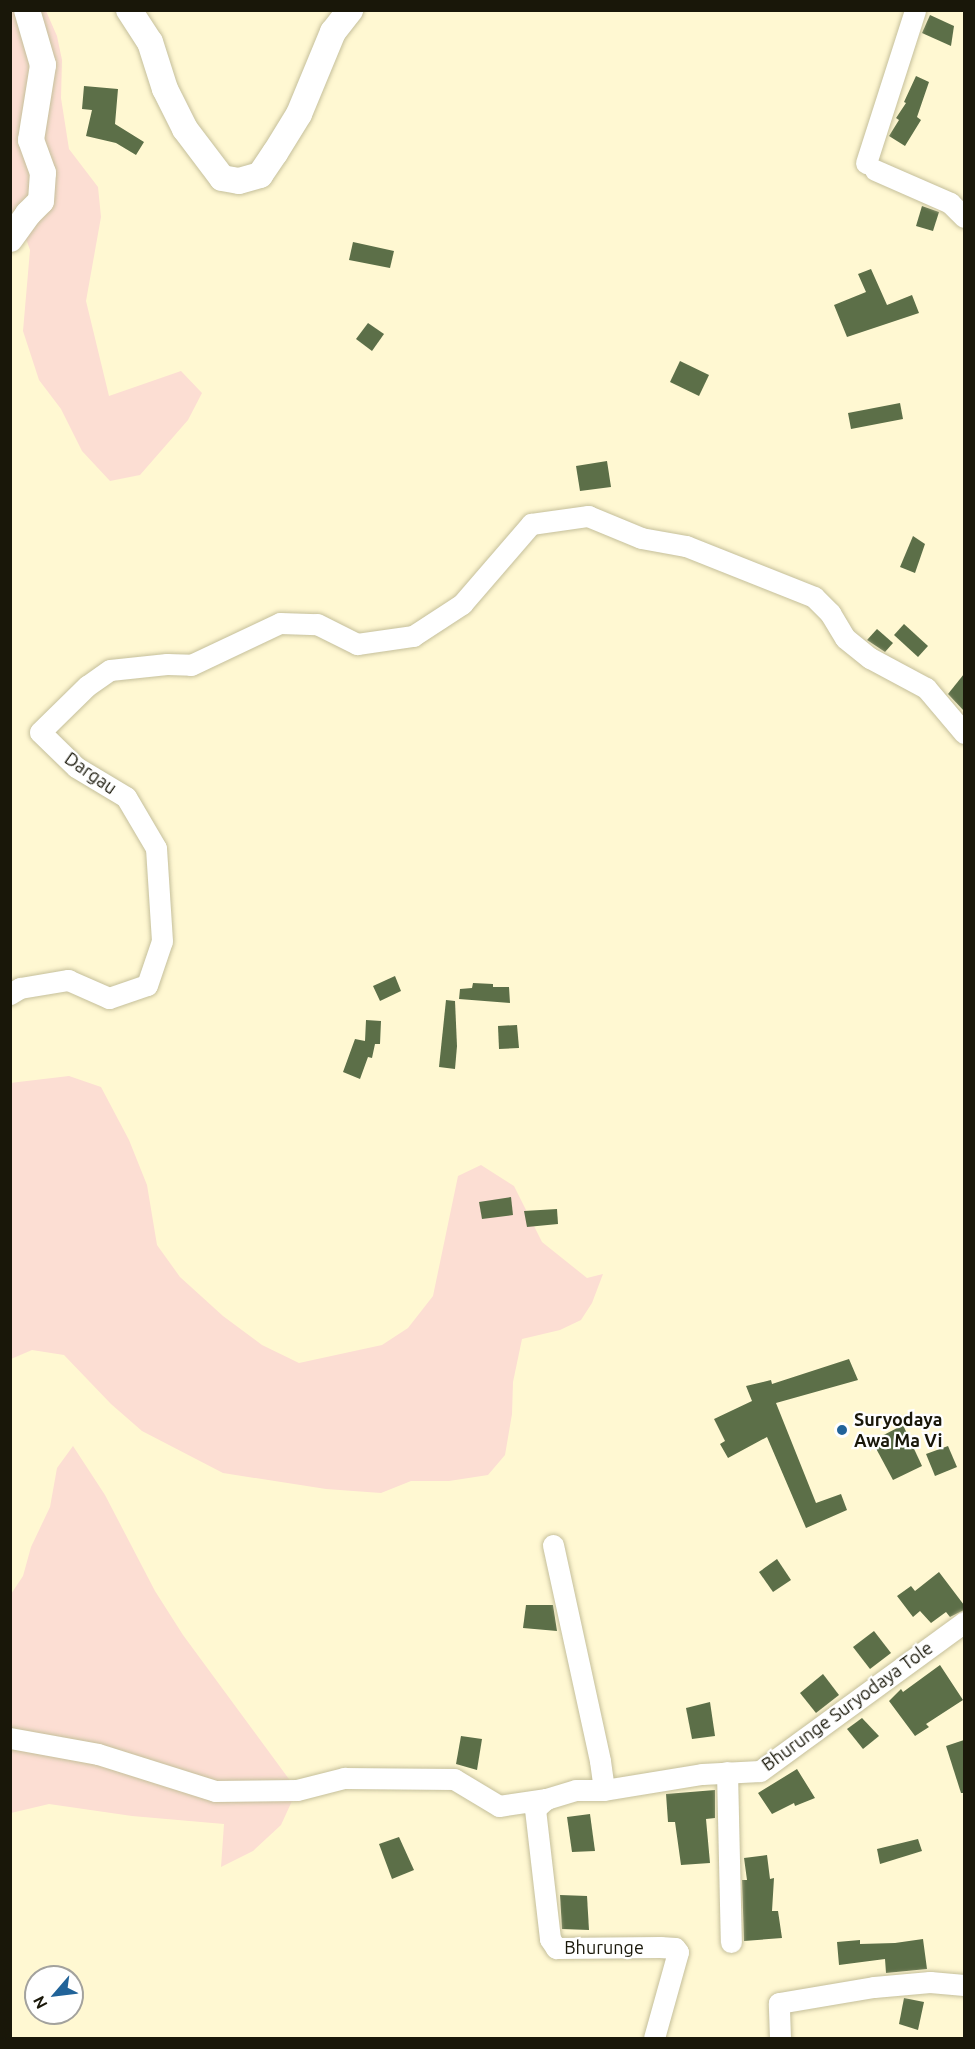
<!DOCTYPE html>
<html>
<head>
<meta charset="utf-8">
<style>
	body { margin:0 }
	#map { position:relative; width:975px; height:2049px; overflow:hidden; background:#fff8d2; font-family:Ubuntu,sans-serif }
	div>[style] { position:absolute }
	.green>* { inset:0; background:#fcded3 }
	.building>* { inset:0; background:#5c6f48 }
	.roads { filter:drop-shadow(0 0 2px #c5bf9b) drop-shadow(0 0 2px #c5bf9b) }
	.minor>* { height:21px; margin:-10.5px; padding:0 10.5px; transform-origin:10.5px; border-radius:10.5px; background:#fff }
	.tertiary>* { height:26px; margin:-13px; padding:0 13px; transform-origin:13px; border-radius:13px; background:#fff }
	.dots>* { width:16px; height:16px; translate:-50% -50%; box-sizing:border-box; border:3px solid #fff; border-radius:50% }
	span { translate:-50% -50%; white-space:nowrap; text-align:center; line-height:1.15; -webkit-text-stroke:4.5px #fff; paint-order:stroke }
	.street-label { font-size:18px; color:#191709 }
	.poi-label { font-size:18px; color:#191709; font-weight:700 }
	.left { translate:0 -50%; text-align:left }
	.frame { position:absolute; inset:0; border:12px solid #191709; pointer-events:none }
	.north { position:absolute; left:24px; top:1965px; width:60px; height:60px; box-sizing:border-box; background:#fff; border:2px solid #a3a29d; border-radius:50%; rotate:242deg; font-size:16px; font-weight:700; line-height:24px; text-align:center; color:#191709 }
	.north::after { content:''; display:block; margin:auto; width:21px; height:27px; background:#216399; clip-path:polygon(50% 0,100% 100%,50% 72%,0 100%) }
</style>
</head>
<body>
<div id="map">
	<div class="green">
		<i style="clip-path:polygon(10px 11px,46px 11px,57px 36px,62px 60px,61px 98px,69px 149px,98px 187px,101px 217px,86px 301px,109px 396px,181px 371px,202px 393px,188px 420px,140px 475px,110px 481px,82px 451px,61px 409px,39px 380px,23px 331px,30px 250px,21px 225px,11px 230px)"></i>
		<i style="clip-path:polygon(69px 1076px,101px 1087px,129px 1140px,147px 1185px,157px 1245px,180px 1277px,223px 1316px,262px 1345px,299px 1363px,382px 1345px,408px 1328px,433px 1296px,458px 1176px,481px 1165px,514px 1186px,542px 1242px,587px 1278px,603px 1274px,592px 1303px,581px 1320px,560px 1330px,522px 1339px,513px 1382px,512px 1414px,505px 1455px,488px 1475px,449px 1481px,411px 1481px,381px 1493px,326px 1489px,223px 1473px,142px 1431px,111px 1404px,64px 1355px,32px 1350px,11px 1359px,10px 1083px)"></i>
		<i style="clip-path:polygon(73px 1446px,105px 1495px,155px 1591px,183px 1635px,297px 1790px,281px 1825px,253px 1851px,221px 1867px,224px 1824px,132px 1816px,49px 1804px,11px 1813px,11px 1594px,23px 1576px,31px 1547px,50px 1507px,57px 1468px)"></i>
	</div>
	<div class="building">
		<i style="clip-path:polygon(930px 15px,954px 26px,951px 46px,922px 33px)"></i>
		<i style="clip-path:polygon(916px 76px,929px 82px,917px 117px,921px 120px,905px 146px,889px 136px,899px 120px,896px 118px,906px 103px,904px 102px)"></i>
		<i style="clip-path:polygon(84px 86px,118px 89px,115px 124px,144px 142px,136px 155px,116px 143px,86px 136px,92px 110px,82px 109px)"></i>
		<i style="clip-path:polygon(922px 206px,939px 212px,933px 231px,916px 226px)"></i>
		<i style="clip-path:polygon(353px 242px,394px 251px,390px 268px,349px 260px)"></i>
		<i style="clip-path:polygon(871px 269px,887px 305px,912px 295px,919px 313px,847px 337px,834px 305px,866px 292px,858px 274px)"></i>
		<i style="clip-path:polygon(368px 323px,384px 334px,372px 351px,356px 339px)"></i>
		<i style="clip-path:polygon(680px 361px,709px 375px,699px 396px,670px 382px)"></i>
		<i style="clip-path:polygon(900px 403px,903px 419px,851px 429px,848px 413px)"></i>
		<i style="clip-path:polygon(607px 461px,611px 487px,580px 491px,576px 466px)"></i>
		<i style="clip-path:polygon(913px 536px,925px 544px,915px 573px,900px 567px)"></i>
		<i style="clip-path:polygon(904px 624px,928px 646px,918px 657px,894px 635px)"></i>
		<i style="clip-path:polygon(877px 629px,893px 643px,885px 652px,867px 640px)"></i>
		<i style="clip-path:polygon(964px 674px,964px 711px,948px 694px)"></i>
		<i style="clip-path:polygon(395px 976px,401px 991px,380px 1001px,373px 986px)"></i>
		<i style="clip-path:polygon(473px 983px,493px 984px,493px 987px,509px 987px,510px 1003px,459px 999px,460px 989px,472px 988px)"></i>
		<i style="clip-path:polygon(446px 1000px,455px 1001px,457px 1046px,455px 1069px,439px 1067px)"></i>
		<i style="clip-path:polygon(366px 1020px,381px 1021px,380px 1044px,375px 1044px,372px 1058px,368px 1057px,360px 1079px,343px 1072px,355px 1039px,365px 1041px)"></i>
		<i style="clip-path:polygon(517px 1025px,519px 1048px,499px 1049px,498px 1026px)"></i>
		<i style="clip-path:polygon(511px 1197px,513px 1215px,482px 1219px,479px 1202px)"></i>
		<i style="clip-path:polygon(557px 1209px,558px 1224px,527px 1227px,524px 1211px)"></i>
		<i style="clip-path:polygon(849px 1359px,858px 1380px,776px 1403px,816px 1503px,841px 1494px,847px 1510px,806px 1528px,767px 1437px,728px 1458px,720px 1444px,725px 1441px,714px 1419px,752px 1401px,746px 1386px,771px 1380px,772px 1384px)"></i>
		<i style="clip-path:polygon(903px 1425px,922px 1466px,893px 1480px,872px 1441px)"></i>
		<i style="clip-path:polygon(948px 1446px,957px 1467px,935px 1476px,926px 1454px)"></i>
		<i style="clip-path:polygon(777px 1559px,791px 1580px,773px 1592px,759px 1572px)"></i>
		<i style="clip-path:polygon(939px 1572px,964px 1605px,964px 1610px,950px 1617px,946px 1612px,931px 1623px,920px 1611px,913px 1617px,897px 1596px,911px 1586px,915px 1591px)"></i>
		<i style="clip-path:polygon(526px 1605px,553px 1605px,557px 1631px,523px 1628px)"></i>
		<i style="clip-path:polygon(874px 1631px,891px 1653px,870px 1669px,853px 1647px)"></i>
		<i style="clip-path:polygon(940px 1665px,963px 1700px,926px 1724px,929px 1727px,915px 1736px,889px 1701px,901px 1689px,903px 1692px)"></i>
		<i style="clip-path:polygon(823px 1674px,839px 1695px,816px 1713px,800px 1693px)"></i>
		<i style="clip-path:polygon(710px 1702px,715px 1736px,692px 1739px,686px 1708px)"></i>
		<i style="clip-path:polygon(862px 1718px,879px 1736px,863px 1749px,847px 1729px)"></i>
		<i style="clip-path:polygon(461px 1736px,482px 1739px,477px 1770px,456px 1764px)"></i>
		<i style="clip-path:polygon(964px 1740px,964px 1793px,961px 1793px,946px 1746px)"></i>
		<i style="clip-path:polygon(797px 1769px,815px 1798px,795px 1806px,794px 1803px,772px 1814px,758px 1793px)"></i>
		<i style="clip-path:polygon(715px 1790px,715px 1818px,706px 1819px,710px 1863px,681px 1865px,675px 1822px,668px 1822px,666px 1794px)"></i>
		<i style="clip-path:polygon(590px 1814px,595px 1851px,572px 1852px,567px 1817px)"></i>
		<i style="clip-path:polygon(399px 1837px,414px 1870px,392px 1879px,379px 1844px)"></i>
		<i style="clip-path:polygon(918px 1839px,922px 1851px,880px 1864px,877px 1849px)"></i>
		<i style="clip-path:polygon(767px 1855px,770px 1879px,774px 1878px,772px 1911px,778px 1911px,782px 1938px,744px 1941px,742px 1880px,747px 1880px,744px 1858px)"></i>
		<i style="clip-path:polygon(560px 1895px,587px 1896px,589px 1930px,562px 1929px)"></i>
		<i style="clip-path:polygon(923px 1939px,927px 1969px,886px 1973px,885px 1959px,839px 1965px,837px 1942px,860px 1940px,860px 1944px,895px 1943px)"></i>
		<i style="clip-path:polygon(904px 1998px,924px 2002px,918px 2030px,899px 2024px)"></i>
	</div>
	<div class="roads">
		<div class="minor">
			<i style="left:866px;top:163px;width:161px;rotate:-72.2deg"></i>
			<i style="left:875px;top:170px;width:82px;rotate:23.7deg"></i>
			<i style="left:950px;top:203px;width:20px;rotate:45deg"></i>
			<i style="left:10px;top:994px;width:12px;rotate:-31deg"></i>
			<i style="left:20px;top:988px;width:49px;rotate:-9.5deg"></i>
			<i style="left:68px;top:980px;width:45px;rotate:23.7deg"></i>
			<i style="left:109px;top:998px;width:40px;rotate:-18.9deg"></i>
			<i style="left:147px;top:985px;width:46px;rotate:-71.2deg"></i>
			<i style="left:162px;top:941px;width:93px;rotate:-93.7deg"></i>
			<i style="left:156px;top:848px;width:59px;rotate:-120.5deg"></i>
			<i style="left:126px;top:797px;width:58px;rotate:-149deg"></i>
			<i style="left:76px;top:767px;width:50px;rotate:-135.8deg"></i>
			<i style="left:40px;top:732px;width:66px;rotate:-44.4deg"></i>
			<i style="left:87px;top:686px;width:28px;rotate:-35deg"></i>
			<i style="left:110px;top:670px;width:57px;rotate:-6deg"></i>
			<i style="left:167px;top:664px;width:24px;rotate:2deg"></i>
			<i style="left:191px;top:665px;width:98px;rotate:-25.3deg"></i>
			<i style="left:280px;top:623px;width:37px;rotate:2deg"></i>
			<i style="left:317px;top:624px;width:45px;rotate:26.6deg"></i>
			<i style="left:357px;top:644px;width:57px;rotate:-8.1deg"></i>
			<i style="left:413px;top:636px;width:59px;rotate:-33.1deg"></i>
			<i style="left:462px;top:604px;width:106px;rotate:-49.2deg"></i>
			<i style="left:531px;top:524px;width:58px;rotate:-8deg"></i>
			<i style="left:588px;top:516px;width:57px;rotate:22.5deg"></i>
			<i style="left:641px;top:538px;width:46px;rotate:10.1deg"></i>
			<i style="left:686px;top:546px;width:138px;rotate:21.7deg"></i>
			<i style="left:814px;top:597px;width:23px;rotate:45deg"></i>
			<i style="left:830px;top:613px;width:29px;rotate:59deg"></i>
			<i style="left:845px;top:638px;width:32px;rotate:39deg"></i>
			<i style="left:870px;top:658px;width:64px;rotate:28.2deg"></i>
			<i style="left:926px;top:688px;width:59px;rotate:49.8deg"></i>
			<i style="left:553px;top:1545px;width:221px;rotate:77.7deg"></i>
			<i style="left:600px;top:1761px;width:29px;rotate:82deg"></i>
			<i style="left:10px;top:1738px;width:89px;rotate:10.3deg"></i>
			<i style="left:98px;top:1754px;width:123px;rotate:17.5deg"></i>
			<i style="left:215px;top:1791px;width:82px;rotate:-0.7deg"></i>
			<i style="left:297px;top:1790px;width:49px;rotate:-14.3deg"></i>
			<i style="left:344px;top:1778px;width:110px;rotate:0.5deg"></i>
			<i style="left:454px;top:1779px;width:52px;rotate:31deg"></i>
			<i style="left:499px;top:1806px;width:48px;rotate:-8.5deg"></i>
			<i style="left:546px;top:1799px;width:31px;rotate:-17deg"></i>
			<i style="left:576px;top:1790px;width:28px"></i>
			<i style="left:604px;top:1790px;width:99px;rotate:-9.3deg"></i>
			<i style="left:702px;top:1774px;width:58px;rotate:-3deg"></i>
			<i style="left:760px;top:1771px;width:253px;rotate:-36.1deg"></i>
			<i style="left:727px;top:1772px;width:170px;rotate:88.7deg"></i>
			<i style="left:546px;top:1799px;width:15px;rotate:138deg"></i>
			<i style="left:535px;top:1809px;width:131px;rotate:83.4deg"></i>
			<i style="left:550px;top:1939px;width:11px;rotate:56deg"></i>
			<i style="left:556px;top:1948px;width:104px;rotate:-0.6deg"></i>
			<i style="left:660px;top:1947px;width:15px;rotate:4deg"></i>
			<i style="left:675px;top:1948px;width:5px;rotate:53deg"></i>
			<i style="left:678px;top:1952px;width:89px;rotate:105.6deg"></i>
			<i style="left:780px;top:2038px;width:35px;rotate:-92deg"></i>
			<i style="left:779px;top:2003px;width:96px;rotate:-9.6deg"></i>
			<i style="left:874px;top:1987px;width:56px;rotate:-5.1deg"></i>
			<i style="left:930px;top:1982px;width:34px;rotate:5deg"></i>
		</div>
		<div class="tertiary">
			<i style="left:129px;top:10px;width:38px;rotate:57deg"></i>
			<i style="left:150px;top:42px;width:49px;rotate:72.3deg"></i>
			<i style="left:165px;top:89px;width:45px;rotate:63.4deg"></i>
			<i style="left:185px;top:129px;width:61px;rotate:52.9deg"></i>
			<i style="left:222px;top:178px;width:17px;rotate:10deg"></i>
			<i style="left:239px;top:181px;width:22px;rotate:-16deg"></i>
			<i style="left:260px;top:175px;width:27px;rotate:-56deg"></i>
			<i style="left:275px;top:153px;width:46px;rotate:-58.4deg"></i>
			<i style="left:299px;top:114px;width:89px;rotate:-67.5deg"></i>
			<i style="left:333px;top:32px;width:28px;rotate:-52deg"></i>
			<i style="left:10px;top:239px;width:31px;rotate:-54deg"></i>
			<i style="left:28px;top:214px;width:18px;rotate:-45deg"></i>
			<i style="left:41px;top:201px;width:28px;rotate:-86deg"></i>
			<i style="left:43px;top:173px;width:35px;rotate:-110deg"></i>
			<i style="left:31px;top:140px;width:76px;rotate:-80.9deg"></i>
			<i style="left:43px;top:65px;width:57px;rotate:-106.2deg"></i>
		</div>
	</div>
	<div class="dots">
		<i style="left:842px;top:1430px;background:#216399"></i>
	</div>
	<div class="street-label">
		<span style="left:91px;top:773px;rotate:35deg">Dargau</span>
		<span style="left:847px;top:1706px;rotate:-36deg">Bhurunge Suryodaya Tole</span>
		<span style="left:604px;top:1947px">Bhurunge</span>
	</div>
	<div class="poi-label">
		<span class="left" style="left:854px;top:1430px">Suryodaya<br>Awa Ma Vi</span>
	</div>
	<div class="frame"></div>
	<div class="north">N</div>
</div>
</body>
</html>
